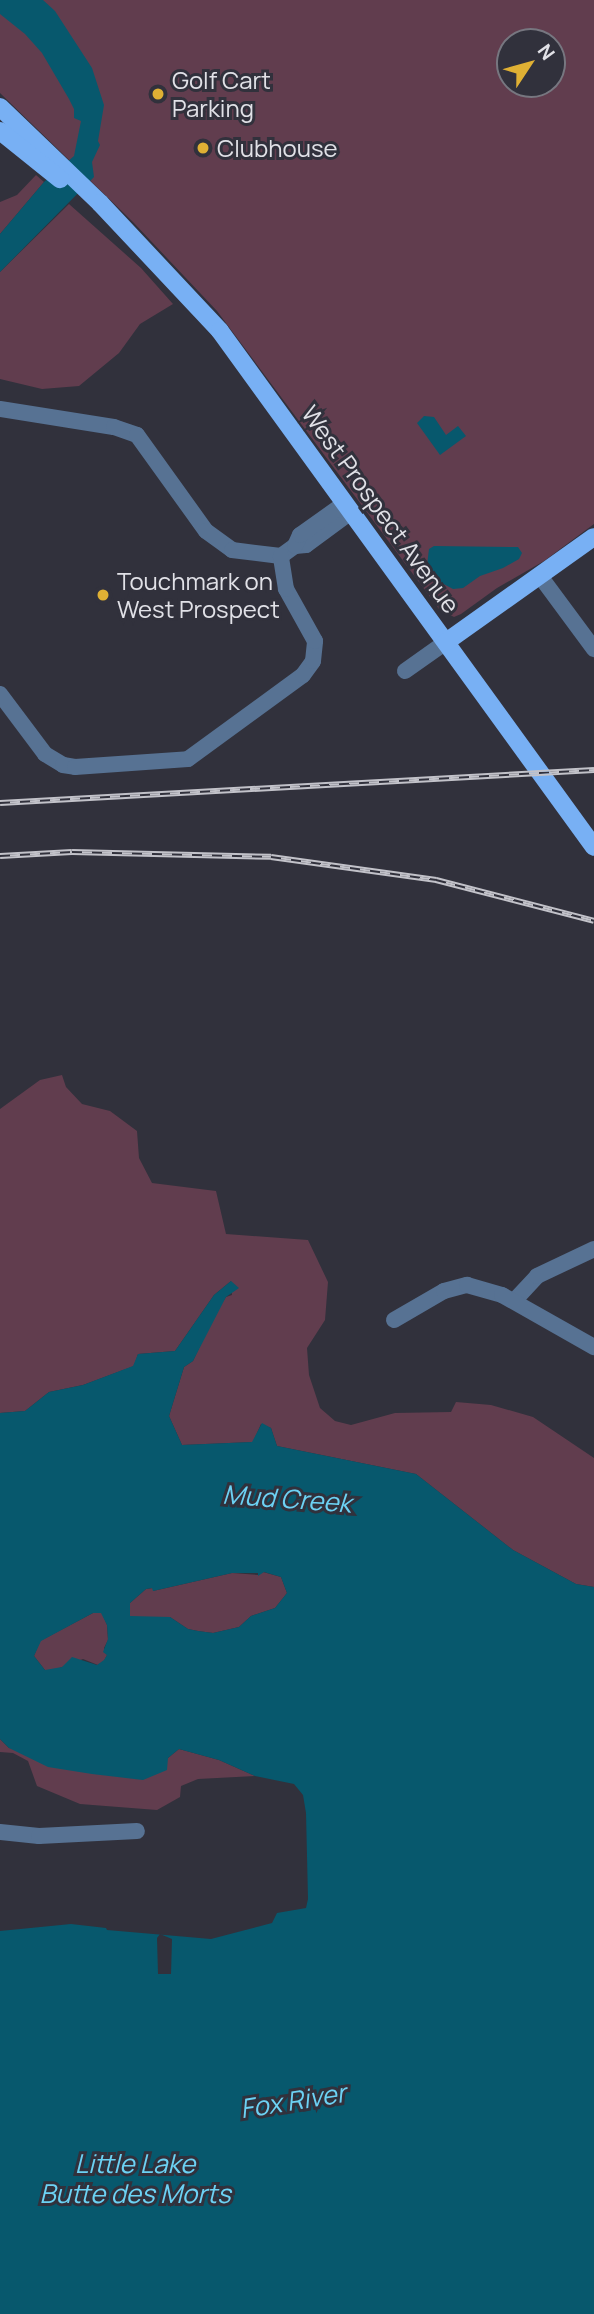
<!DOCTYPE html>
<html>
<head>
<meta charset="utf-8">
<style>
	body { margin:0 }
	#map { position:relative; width:594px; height:2314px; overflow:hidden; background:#31313c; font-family:Manrope,sans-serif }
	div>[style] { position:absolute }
	.green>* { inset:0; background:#613d4e }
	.water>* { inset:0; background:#07586d }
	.pier>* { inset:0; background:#31313c }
	.minor>* { height:16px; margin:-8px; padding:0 8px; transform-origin:8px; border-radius:8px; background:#577293 }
	.major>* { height:18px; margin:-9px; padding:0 9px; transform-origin:9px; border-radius:9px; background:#78b0f4 }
	.rail>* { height:6px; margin-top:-3px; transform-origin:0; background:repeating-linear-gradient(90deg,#31313c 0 10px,#c2c2c9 0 20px); box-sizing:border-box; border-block:2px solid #c2c2c9 }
	.dots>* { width:19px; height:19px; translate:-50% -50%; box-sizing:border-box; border:4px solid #31313c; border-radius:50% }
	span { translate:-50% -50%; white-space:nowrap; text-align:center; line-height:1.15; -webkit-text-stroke:6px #31313c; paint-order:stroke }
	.poi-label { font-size:24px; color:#e1e1e7 }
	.left { translate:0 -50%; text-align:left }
	.street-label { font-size:24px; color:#e1e1e7 }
	.water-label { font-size:26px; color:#6cd2f4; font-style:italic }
	.north { position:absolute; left:496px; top:28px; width:70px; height:70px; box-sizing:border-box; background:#31313c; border:2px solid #777780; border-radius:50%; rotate:54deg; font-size:19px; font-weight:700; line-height:28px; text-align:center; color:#e1e1e7 }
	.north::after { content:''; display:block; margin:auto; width:24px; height:32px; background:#dfb034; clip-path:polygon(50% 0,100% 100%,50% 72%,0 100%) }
</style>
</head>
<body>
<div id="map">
	<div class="green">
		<i style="clip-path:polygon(evenodd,0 0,594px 0,594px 524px,544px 561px,497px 588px,461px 614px,454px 617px,439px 609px,217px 311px,133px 222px,0 93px,0 0,510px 42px,552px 42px,552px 84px,510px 84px,510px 42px)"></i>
		<i style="clip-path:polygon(36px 175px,44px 182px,0 234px,0 202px,17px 195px)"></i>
		<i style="clip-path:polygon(69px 204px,141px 268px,173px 304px,140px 324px,119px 353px,79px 386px,42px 389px,0 379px,0 272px)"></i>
		<i style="clip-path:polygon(62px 1075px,66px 1087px,82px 1104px,110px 1111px,137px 1131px,139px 1158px,152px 1183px,216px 1191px,226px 1234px,308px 1240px,328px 1282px,325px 1320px,307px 1348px,309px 1375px,320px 1408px,335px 1421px,351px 1425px,395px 1413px,451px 1412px,456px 1402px,491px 1405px,533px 1417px,594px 1458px,594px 1587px,576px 1584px,513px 1550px,416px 1474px,277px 1446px,271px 1428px,261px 1424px,253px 1442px,182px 1445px,169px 1416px,184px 1367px,193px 1361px,216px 1312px,226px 1297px,232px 1295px,231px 1281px,214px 1295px,175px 1351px,138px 1354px,134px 1366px,83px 1385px,49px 1392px,25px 1411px,0 1413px,0 1109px,40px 1080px)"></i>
		<i style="clip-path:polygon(263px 1572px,281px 1577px,287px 1593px,275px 1608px,251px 1616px,239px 1627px,213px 1633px,198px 1631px,188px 1629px,170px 1617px,130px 1617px,130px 1603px,146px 1589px,153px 1588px,153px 1591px,232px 1573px,258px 1575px)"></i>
		<i style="clip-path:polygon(93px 1613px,102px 1613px,107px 1625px,108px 1640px,104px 1648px,107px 1655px,104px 1661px,98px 1665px,83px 1659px,49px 1672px,45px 1670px,34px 1656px,40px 1641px)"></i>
		<i style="clip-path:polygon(0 1739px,9px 1748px,168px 1758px,179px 1749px,219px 1760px,255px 1776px,198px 1779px,181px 1786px,180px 1797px,157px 1810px,80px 1804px,37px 1786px,28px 1761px,13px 1753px,0 1752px)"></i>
	</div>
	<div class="water">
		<i style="clip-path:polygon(0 0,43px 0,55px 11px,92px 68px,104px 105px,98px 141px,100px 145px,92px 162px,94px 177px,0 272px,0 234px,44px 182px,74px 156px,81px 121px,74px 118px,74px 109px,69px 99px,42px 53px,25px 34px,0 14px)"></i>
		<i style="clip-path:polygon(424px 416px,434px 417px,446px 435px,458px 426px,466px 436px,440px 455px,417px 423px)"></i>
		<i style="clip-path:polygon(434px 546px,518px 547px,522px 553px,519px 559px,503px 568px,480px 576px,463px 588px,453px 589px,438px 581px,427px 565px,429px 549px)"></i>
		<i style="clip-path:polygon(evenodd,231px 1281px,239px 1288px,226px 1297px,193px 1361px,184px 1367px,169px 1416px,182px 1445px,252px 1442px,262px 1423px,271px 1428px,277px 1446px,416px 1474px,513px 1550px,576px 1584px,594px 1587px,594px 2314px,0 2314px,0 1931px,71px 1924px,106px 1928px,107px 1930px,211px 1939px,272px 1923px,277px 1913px,306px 1908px,308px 1899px,306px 1813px,303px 1795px,294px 1784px,255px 1776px,219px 1760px,179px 1749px,168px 1758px,167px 1770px,143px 1780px,92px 1774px,48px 1767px,9px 1748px,0 1739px,0 1413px,25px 1411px,49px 1392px,83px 1385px,133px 1366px,138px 1354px,175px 1351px,214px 1295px,231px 1281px,264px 1572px,281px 1577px,287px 1593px,275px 1608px,251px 1616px,239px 1627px,213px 1633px,198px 1631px,188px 1629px,170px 1617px,130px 1616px,130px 1603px,146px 1589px,152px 1588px,153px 1591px,232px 1573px,258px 1573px,258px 1576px,264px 1572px,231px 1281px,93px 1613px,101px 1613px,107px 1625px,108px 1639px,103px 1652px,107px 1655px,104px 1660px,97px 1665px,72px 1657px,62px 1667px,45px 1670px,34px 1656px,41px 1641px,93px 1613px)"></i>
	</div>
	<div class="pier">
		<i style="clip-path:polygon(160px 1934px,172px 1939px,171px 1974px,158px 1974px,157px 1938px)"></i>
	</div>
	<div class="minor">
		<i style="left:0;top:409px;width:115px;rotate:9deg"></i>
		<i style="left:114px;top:427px;width:24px;rotate:19deg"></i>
		<i style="left:137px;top:435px;width:118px;rotate:54.3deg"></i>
		<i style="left:206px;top:531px;width:32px;rotate:36deg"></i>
		<i style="left:232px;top:550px;width:49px;rotate:7deg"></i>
		<i style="left:281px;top:556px;width:17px;rotate:-36deg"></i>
		<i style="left:295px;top:546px;width:11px;rotate:-5deg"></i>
		<i style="left:306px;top:545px;width:56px;rotate:-36.3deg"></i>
		<i style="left:295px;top:546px;width:12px;rotate:-66deg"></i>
		<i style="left:300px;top:535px;width:55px;rotate:-35.4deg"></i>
		<i style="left:540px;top:576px;width:91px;rotate:53.5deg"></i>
		<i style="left:405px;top:671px;width:50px;rotate:-35.3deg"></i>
		<i style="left:0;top:694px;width:75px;rotate:53.1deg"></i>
		<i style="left:45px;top:754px;width:21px;rotate:31deg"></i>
		<i style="left:63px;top:765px;width:12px;rotate:9deg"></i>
		<i style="left:75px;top:767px;width:113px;rotate:-4deg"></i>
		<i style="left:188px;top:759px;width:142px;rotate:-36.1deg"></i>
		<i style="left:303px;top:675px;width:17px;rotate:-54deg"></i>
		<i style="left:313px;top:661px;width:20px;rotate:-84deg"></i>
		<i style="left:315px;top:641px;width:60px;rotate:-119.1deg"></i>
		<i style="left:286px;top:589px;width:33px;rotate:-99deg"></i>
		<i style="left:514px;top:1301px;width:34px;rotate:-47deg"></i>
		<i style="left:537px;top:1276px;width:63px;rotate:-25.3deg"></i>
		<i style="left:394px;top:1320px;width:58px;rotate:-30.1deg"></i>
		<i style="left:444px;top:1291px;width:24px;rotate:-15deg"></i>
		<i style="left:467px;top:1285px;width:36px;rotate:16deg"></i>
		<i style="left:502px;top:1295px;width:106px;rotate:29.5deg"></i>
		<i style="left:0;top:1832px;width:39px;rotate:6deg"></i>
		<i style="left:39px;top:1836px;width:98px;rotate:-2.9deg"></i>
	</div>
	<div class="major">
		<i style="left:0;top:107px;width:139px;rotate:43.8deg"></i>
		<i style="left:100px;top:203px;width:175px;rotate:46.8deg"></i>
		<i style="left:220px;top:331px;width:637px;rotate:54.07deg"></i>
		<i style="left:0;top:131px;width:77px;rotate:38.7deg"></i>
		<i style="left:446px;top:642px;width:181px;rotate:-35.4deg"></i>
	</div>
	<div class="rail">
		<i style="left:0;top:803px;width:595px;rotate:-3.18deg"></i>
		<i style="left:0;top:856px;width:72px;rotate:-3.2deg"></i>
		<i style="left:72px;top:852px;width:199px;rotate:1.4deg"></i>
		<i style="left:271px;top:857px;width:167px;rotate:7.9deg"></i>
		<i style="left:436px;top:880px;width:163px;rotate:14.5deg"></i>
	</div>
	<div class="dots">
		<i style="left:158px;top:94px;background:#dfb034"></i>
		<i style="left:203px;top:148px;background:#dfb034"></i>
		<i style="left:103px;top:595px;background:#dfb034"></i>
	</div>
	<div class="poi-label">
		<span class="left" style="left:172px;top:94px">Golf Cart<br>Parking</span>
		<span class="left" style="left:217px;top:148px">Clubhouse</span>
		<span class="left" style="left:117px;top:595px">Touchmark on<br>West Prospect</span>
	</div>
	<div class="street-label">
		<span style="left:381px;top:509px;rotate:54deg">West Prospect Avenue</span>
	</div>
	<div class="water-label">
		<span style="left:287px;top:1499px;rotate:4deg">Mud Creek</span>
		<span style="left:293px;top:2101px;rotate:-9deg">Fox River</span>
		<span style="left:135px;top:2179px">Little Lake<br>Butte des Morts</span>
	</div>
	<div class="north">N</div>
</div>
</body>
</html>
